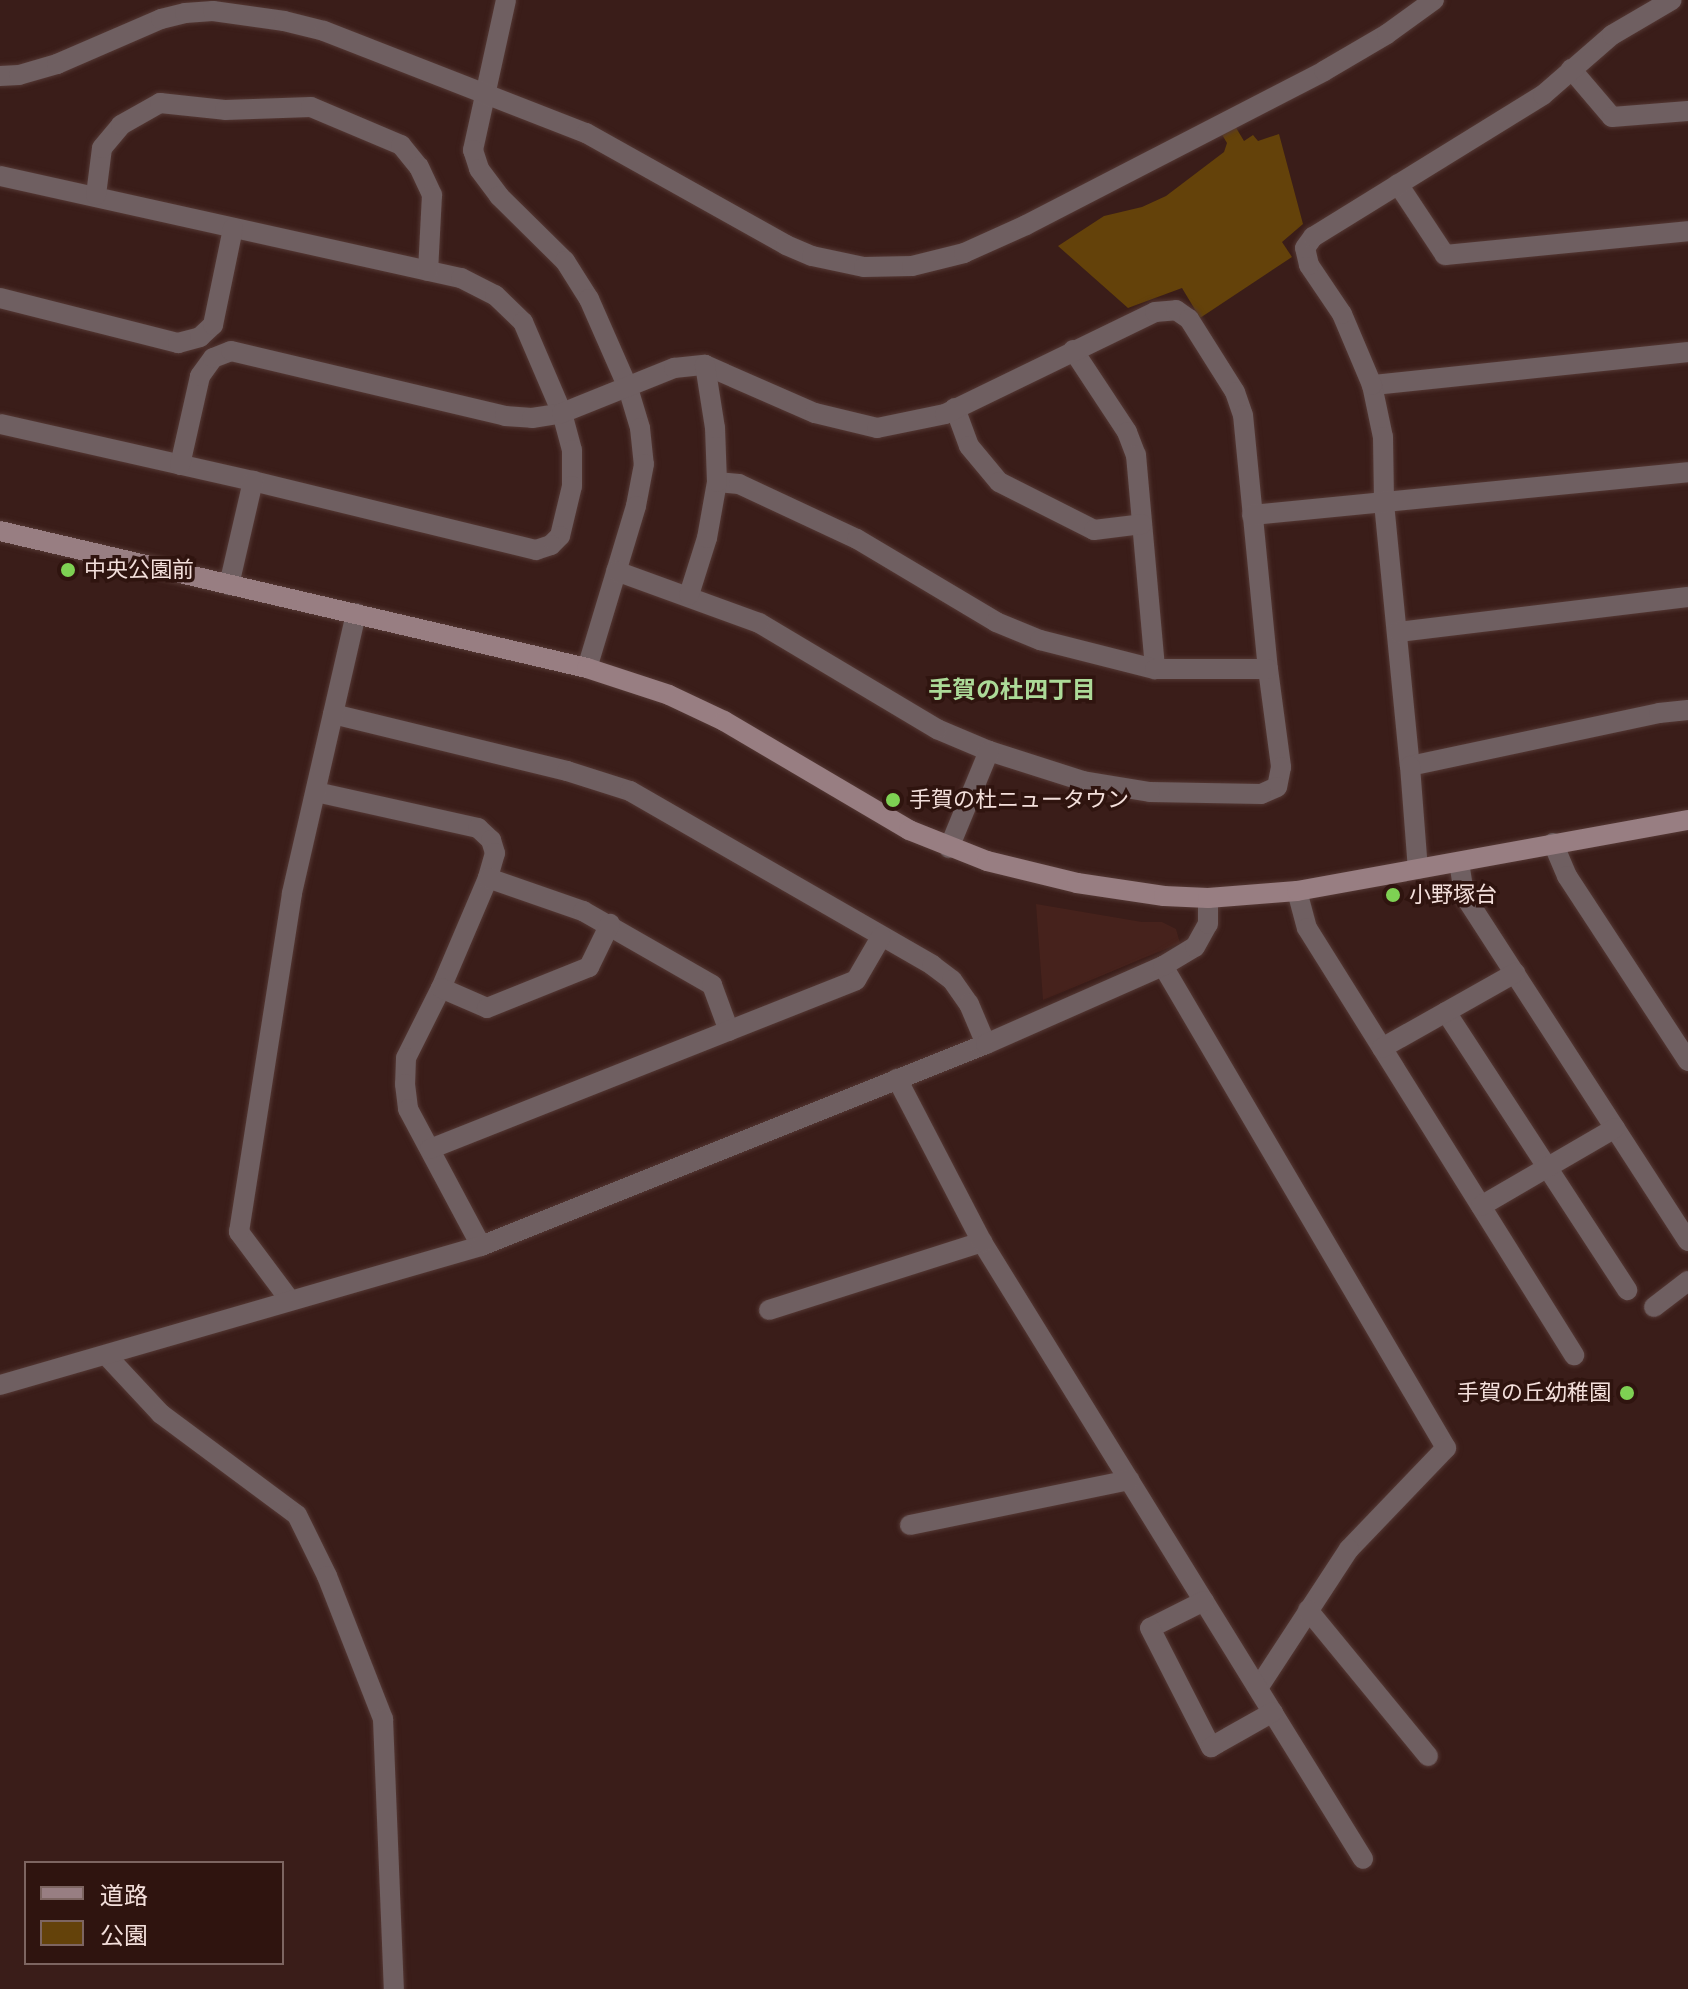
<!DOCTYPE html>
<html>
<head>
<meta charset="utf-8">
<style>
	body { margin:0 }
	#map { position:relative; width:1688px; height:1989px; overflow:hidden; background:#3a1d19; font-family:Arial,"Noto Sans JP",sans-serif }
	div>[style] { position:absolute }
	.built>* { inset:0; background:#46221c }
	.green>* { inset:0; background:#64420a }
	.roads { filter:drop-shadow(0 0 2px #543834) drop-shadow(0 0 2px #543834) }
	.street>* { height:20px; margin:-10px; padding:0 10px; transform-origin:10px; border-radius:10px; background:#6f5f61 }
	.secondary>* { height:20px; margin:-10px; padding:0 10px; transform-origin:10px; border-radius:10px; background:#987e82 }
	.dots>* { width:22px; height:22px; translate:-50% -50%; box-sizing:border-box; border:4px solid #2f140f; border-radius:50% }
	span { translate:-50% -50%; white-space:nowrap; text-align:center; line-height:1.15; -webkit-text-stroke:7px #2f140f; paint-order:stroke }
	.poi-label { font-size:22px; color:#f3dfdb }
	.left { translate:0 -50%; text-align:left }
	.right { translate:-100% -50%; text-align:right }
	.neighbourhood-label { font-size:24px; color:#acda98; font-weight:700 }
	.legend { position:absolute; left:24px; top:1861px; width:260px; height:104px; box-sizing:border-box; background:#2f140f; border:2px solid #7d6561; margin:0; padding:10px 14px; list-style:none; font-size:24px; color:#f3dfdb }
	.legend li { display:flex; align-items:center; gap:16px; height:40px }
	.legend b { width:40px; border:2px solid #7d6561 }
</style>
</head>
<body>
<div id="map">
	<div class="built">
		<i style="clip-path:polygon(1036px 904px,1142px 922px,1162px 922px,1176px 929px,1180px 943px,1043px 1000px)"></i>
	</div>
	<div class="green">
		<i style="clip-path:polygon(1235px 126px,1244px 141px,1253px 135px,1258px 141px,1279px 134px,1303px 224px,1282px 242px,1292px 257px,1200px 318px,1182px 288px,1128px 308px,1058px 246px,1104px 216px,1142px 207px,1166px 196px,1224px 152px,1227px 143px,1221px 133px)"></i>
	</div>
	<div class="roads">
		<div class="street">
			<i style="left:506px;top:0;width:154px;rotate:102.4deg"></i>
			<i style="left:473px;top:150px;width:20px;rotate:72deg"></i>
			<i style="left:479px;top:169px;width:34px;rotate:53deg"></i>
			<i style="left:499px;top:196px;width:93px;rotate:44.6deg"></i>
			<i style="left:565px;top:261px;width:45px;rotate:57.7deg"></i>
			<i style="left:589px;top:299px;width:97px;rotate:66.3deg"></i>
			<i style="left:628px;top:388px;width:42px;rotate:73.3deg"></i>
			<i style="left:640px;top:428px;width:36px;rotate:84deg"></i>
			<i style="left:644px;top:464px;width:43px;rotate:100.8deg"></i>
			<i style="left:636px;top:506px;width:169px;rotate:106.8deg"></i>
			<i style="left:1571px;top:69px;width:63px;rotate:49.5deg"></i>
			<i style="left:1612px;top:117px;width:76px;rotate:-4.5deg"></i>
			<i style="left:0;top:76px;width:19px;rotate:-3deg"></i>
			<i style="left:19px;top:75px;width:40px;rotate:-16deg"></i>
			<i style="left:57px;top:64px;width:113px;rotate:-23.4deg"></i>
			<i style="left:161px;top:19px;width:25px;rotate:-14deg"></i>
			<i style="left:185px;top:13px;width:28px;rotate:-4deg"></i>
			<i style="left:213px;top:11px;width:72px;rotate:8deg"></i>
			<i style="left:284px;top:21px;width:41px;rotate:14deg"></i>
			<i style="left:324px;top:31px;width:281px;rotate:21.3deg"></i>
			<i style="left:586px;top:133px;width:229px;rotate:29.2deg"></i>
			<i style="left:786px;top:245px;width:28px;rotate:23deg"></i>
			<i style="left:812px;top:256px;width:53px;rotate:11.9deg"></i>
			<i style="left:864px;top:267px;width:48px;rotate:-1.2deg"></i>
			<i style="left:912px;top:266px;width:54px;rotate:-14deg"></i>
			<i style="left:964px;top:253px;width:68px;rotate:-24.3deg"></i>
			<i style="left:1026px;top:225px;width:335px;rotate:-27.3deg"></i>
			<i style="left:1324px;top:71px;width:73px;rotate:-30.4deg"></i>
			<i style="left:1387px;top:34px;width:58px;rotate:-35.9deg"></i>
			<i style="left:0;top:176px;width:472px;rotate:12.5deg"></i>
			<i style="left:461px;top:278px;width:38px;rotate:27deg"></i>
			<i style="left:495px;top:295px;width:39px;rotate:44deg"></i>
			<i style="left:523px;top:322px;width:99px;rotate:66.8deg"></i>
			<i style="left:562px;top:413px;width:38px;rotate:75deg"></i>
			<i style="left:572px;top:450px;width:36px;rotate:90deg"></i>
			<i style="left:572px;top:486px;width:51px;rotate:103.5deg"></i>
			<i style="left:560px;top:536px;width:13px;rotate:135deg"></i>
			<i style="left:551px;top:545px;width:16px;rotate:162deg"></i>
			<i style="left:536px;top:550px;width:291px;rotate:-166.3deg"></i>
			<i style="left:253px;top:481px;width:259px;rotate:-167.3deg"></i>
			<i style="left:1398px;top:184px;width:85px;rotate:56.5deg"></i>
			<i style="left:1445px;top:255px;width:244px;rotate:-5.6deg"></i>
			<i style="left:96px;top:195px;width:47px;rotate:-82.7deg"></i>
			<i style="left:102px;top:148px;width:30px;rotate:-50deg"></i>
			<i style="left:121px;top:125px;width:45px;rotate:-29.4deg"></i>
			<i style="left:160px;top:103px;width:65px;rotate:6.1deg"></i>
			<i style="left:225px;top:110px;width:86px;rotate:-2deg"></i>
			<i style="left:311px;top:107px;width:98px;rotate:22.9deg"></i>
			<i style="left:401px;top:145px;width:28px;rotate:51deg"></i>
			<i style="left:419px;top:167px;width:31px;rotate:65deg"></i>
			<i style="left:432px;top:195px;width:76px;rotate:93deg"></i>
			<i style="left:0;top:298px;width:184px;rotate:14.2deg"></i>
			<i style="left:178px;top:343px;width:23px;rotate:-15deg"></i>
			<i style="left:200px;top:337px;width:18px;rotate:-43deg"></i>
			<i style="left:213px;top:325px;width:99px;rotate:-78.3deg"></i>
			<i style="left:1073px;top:350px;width:98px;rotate:56.6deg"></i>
			<i style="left:1127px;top:432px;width:25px;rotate:69deg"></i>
			<i style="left:1136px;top:455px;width:215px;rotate:84.9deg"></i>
			<i style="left:1688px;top:352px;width:318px;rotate:174deg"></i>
			<i style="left:1372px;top:385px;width:53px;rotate:78.1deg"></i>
			<i style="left:1383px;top:437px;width:66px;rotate:89.1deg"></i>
			<i style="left:1384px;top:503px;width:264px;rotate:84.4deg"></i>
			<i style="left:1410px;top:766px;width:255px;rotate:-12deg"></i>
			<i style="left:1659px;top:713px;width:29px;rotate:-6deg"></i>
			<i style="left:1372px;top:385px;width:77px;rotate:-112.9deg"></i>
			<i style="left:1342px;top:314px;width:59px;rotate:-124deg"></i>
			<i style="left:1309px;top:265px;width:17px;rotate:-103deg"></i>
			<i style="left:1305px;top:248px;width:14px;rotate:-54deg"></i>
			<i style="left:1313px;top:237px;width:270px;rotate:-31.7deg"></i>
			<i style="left:1543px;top:95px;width:91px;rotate:-41deg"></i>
			<i style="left:1612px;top:35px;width:69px;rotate:-30.3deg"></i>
			<i style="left:955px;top:408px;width:40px;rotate:69.8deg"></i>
			<i style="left:969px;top:446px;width:47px;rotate:50.2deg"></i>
			<i style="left:999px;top:482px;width:106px;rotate:26.8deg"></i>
			<i style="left:1094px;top:530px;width:48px;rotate:-7.1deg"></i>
			<i style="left:180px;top:465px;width:91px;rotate:-77.3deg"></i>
			<i style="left:200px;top:376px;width:22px;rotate:-54deg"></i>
			<i style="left:213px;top:358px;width:19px;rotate:-21deg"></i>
			<i style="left:231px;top:351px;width:282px;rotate:13.3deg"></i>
			<i style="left:505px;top:416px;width:27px;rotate:4deg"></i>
			<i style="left:532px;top:418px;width:30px;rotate:-9deg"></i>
			<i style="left:562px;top:413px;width:121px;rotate:-21.9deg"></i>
			<i style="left:674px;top:368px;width:31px;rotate:-6deg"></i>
			<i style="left:705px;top:365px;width:120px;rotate:23.6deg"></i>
			<i style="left:815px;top:413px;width:64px;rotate:13.6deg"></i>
			<i style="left:877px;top:428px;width:69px;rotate:-11.6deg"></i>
			<i style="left:945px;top:414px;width:233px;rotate:-25.9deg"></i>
			<i style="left:1155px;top:312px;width:21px;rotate:-5deg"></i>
			<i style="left:1176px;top:310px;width:16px;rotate:35deg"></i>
			<i style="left:1189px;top:319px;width:86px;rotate:57.8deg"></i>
			<i style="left:1235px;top:392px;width:24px;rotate:71deg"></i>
			<i style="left:1243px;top:415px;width:255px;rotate:84.4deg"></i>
			<i style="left:1268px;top:669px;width:99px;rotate:82.4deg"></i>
			<i style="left:1281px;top:767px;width:20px;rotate:101deg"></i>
			<i style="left:1277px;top:787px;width:17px;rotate:156deg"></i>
			<i style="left:1261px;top:794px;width:111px;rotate:-179deg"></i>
			<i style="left:1150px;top:792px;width:68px;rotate:-170.7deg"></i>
			<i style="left:1083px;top:781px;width:99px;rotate:-162.3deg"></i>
			<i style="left:989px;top:751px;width:56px;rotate:-157.1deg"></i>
			<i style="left:937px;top:729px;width:207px;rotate:-149.2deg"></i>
			<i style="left:759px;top:623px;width:152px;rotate:-160deg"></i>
			<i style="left:717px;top:482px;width:22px;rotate:5deg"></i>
			<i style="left:739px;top:484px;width:130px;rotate:25deg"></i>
			<i style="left:857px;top:539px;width:162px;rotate:30.8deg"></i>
			<i style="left:996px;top:622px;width:48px;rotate:22.2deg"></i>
			<i style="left:1040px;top:640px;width:119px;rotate:14.2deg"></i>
			<i style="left:1155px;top:669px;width:113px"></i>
			<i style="left:1252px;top:515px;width:438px;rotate:-5.6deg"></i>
			<i style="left:229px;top:585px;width:107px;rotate:-77deg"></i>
			<i style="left:689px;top:595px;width:60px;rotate:-72.5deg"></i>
			<i style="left:707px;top:538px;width:57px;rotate:-79.9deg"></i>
			<i style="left:717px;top:482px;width:54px;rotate:-92.1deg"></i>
			<i style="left:715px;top:428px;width:64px;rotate:-99deg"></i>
			<i style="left:1398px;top:632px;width:292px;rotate:-6.9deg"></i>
			<i style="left:333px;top:714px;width:241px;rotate:13.7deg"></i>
			<i style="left:567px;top:771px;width:66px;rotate:17.6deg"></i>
			<i style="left:630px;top:791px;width:349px;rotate:29.9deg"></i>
			<i style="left:932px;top:965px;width:25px;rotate:37deg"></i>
			<i style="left:952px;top:980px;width:29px;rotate:55deg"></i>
			<i style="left:969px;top:1004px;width:43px;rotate:67deg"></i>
			<i style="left:1410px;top:766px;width:103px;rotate:85.6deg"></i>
			<i style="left:316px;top:792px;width:166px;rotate:12.5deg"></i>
			<i style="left:478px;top:828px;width:18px;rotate:43deg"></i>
			<i style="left:491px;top:840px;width:14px;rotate:73deg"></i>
			<i style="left:495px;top:853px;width:26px;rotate:106deg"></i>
			<i style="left:488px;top:878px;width:120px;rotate:113.1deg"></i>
			<i style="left:441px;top:988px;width:78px;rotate:116.6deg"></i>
			<i style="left:406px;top:1058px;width:26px;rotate:92deg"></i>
			<i style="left:405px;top:1084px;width:25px;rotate:83deg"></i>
			<i style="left:408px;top:1109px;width:155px;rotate:61.9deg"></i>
			<i style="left:1553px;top:843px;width:36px;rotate:67deg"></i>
			<i style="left:1567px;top:876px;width:221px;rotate:56.8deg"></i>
			<i style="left:949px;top:848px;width:105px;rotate:-67.6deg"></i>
			<i style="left:1459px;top:862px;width:33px;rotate:81deg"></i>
			<i style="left:1464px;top:895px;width:412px;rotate:57.1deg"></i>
			<i style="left:488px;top:878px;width:101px;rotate:19.2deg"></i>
			<i style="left:583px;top:911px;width:149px;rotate:29.8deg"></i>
			<i style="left:712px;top:985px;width:49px;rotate:69.7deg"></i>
			<i style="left:1297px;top:891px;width:38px;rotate:75deg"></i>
			<i style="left:1307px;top:928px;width:504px;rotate:57.98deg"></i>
			<i style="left:1163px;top:966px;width:559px;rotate:59.58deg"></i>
			<i style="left:1446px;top:1448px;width:140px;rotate:133.8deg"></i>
			<i style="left:1349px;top:1549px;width:166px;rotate:123.2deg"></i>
			<i style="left:441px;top:988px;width:50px;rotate:23.5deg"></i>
			<i style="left:487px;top:1008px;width:110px;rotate:-21.9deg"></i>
			<i style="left:589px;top:967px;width:48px;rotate:-64deg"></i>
			<i style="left:1446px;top:1012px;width:332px;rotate:56.9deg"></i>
			<i style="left:1382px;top:1048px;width:153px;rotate:-29.4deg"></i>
			<i style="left:430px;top:1149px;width:458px;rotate:-21.6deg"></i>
			<i style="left:856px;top:980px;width:50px;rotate:-59.8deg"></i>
			<i style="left:1481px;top:1206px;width:155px;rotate:-30.2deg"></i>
			<i style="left:982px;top:1242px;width:725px;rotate:58.3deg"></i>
			<i style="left:289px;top:1299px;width:84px;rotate:-126.7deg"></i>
			<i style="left:239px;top:1232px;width:343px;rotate:-81.1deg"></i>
			<i style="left:292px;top:893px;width:287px;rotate:-77.1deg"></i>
			<i style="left:1654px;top:1307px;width:43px;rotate:-37.4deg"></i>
			<i style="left:769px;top:1310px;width:224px;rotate:-17.7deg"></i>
			<i style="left:982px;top:1242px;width:184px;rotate:-117.5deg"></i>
			<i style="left:106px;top:1355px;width:81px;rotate:47deg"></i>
			<i style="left:161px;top:1414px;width:169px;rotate:36.6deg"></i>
			<i style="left:297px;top:1515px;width:68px;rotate:63.8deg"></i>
			<i style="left:327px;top:1576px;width:154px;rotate:68.6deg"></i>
			<i style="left:383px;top:1719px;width:270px;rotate:87.7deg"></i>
			<i style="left:0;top:1385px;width:501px;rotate:-16.12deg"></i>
			<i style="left:481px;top:1246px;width:544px;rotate:-21.8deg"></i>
			<i style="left:986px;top:1044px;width:193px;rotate:-23.8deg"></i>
			<i style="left:1163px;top:966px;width:37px;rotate:-31deg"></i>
			<i style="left:1195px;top:947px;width:26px;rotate:-61deg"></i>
			<i style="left:1208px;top:924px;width:26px;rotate:-90deg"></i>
			<i style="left:910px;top:1525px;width:224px;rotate:-11.6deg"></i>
			<i style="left:1204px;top:1601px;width:60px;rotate:153.4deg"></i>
			<i style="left:1150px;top:1628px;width:134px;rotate:62.9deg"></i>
			<i style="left:1211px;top:1747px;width:71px;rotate:-29.4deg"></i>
			<i style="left:1308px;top:1610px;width:189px;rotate:50.6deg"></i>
		</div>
		<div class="secondary">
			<i style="left:0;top:531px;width:603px;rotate:13.14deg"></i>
			<i style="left:587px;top:668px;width:86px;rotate:18.2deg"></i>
			<i style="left:669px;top:695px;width:61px;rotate:25.3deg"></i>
			<i style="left:724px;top:721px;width:215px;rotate:30.5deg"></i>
			<i style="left:909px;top:830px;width:84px;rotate:21.7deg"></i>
			<i style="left:987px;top:861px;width:93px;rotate:13.7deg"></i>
			<i style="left:1077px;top:883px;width:88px;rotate:8.5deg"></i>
			<i style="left:1164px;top:896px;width:44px;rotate:2.6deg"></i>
			<i style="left:1208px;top:898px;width:89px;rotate:-4.5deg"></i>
			<i style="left:1297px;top:891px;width:397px;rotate:-10.3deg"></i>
		</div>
	</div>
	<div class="dots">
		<i style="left:68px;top:570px;background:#7ed153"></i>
		<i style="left:893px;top:800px;background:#7ed153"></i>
		<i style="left:1393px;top:895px;background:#7ed153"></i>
		<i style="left:1627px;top:1393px;background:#7ed153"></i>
	</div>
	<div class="poi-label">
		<span class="left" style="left:84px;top:570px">中央公園前</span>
		<span class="left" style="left:909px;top:800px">手賀の杜ニュータウン</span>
		<span class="left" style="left:1409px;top:895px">小野塚台</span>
		<span class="right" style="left:1611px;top:1393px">手賀の丘幼稚園</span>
	</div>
	<div class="neighbourhood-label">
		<span style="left:1012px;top:690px">手賀の杜四丁目</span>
	</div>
	<ul class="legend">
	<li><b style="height:10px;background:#987e82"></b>道路</li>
	<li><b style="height:22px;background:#64420a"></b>公園</li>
	</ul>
</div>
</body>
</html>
